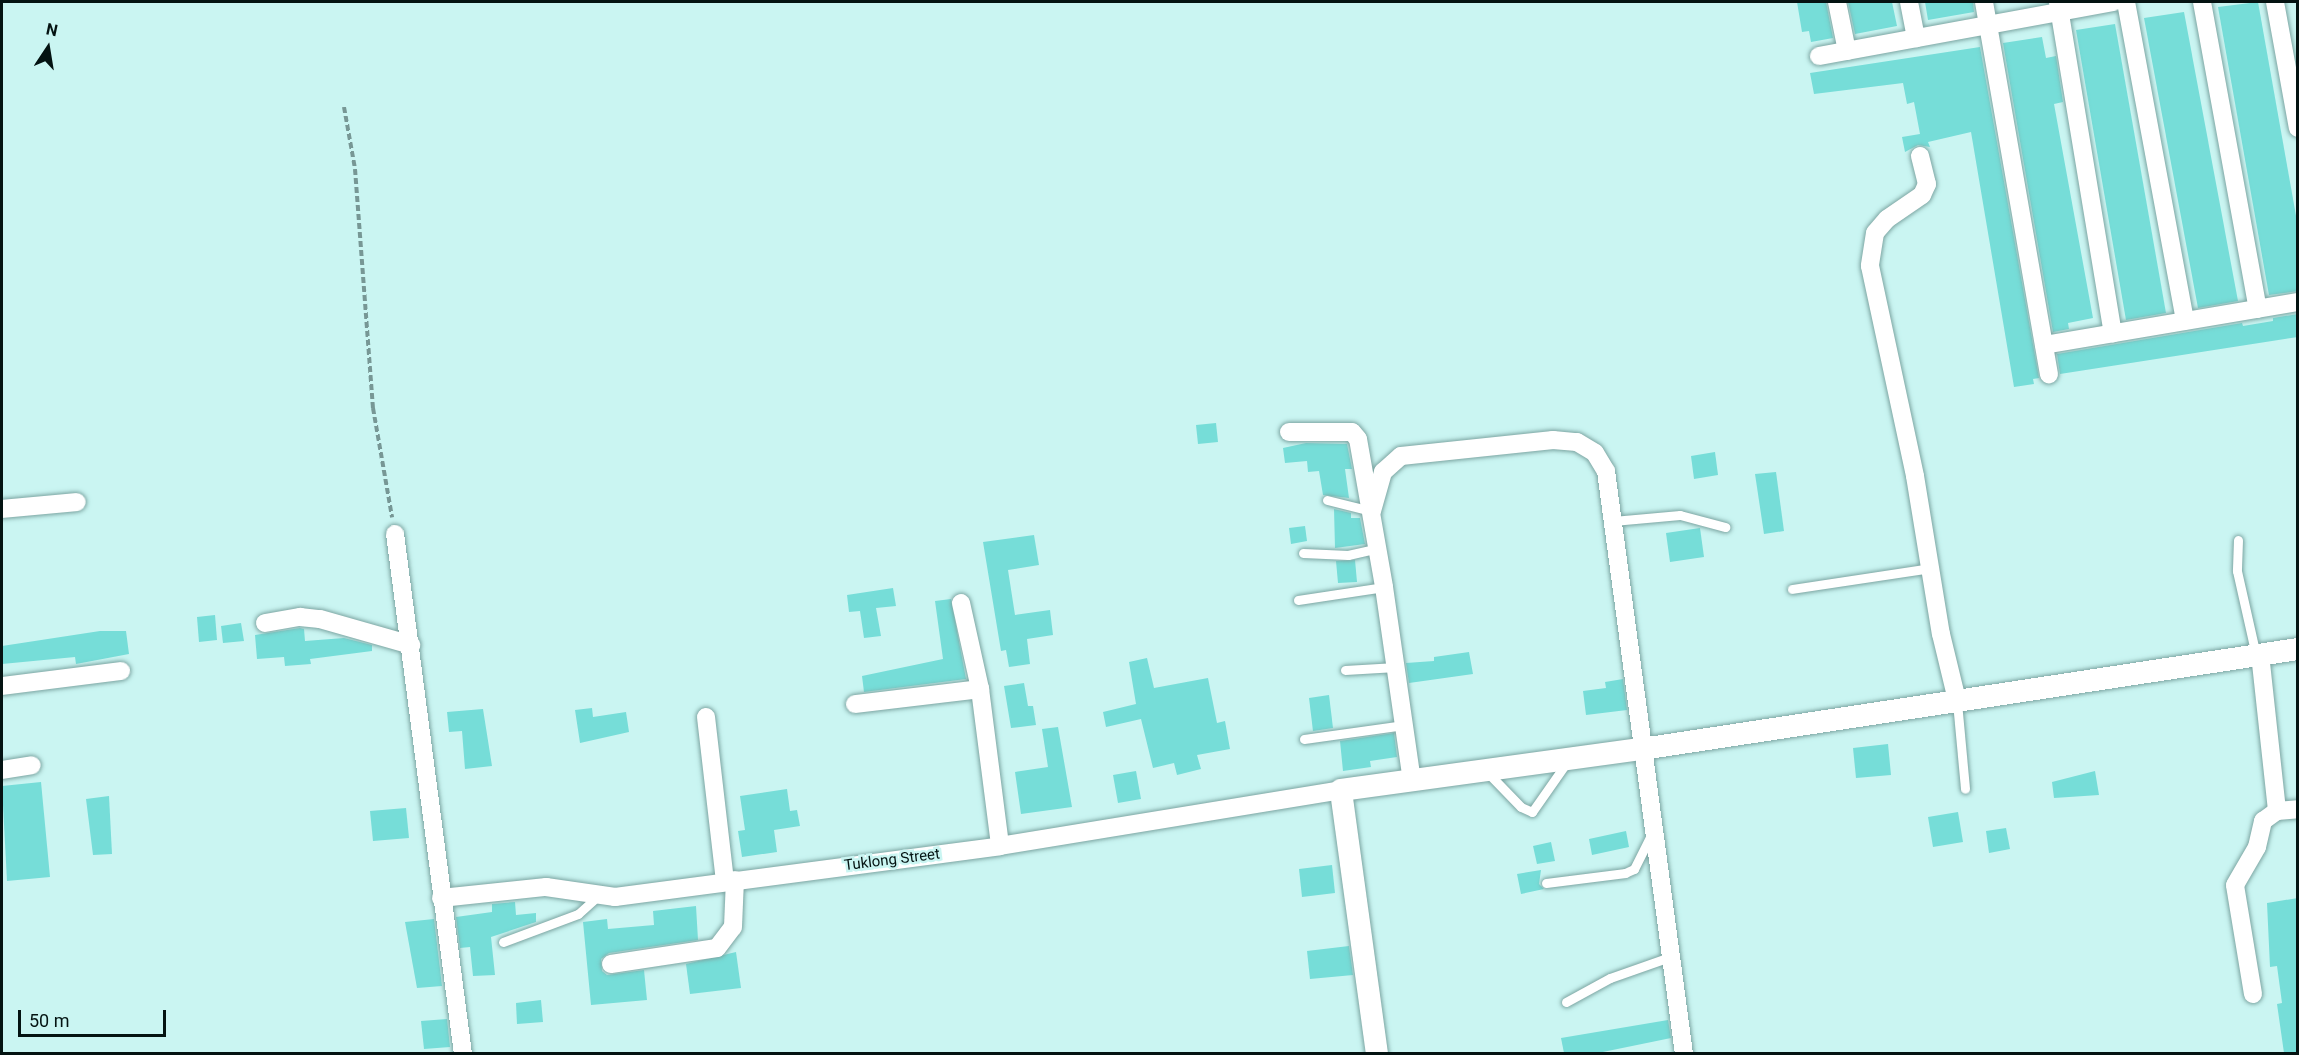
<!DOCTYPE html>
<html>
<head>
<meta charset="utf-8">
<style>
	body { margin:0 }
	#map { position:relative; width:2299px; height:1055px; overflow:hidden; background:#caf5f2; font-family:Roboto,sans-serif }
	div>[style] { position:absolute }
	.building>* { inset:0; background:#76ddd8 }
	.path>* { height:4px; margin-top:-2px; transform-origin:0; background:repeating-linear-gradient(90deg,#779795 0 6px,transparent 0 9px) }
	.roads { filter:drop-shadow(0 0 2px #7ca5a2) drop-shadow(0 0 2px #7ca5a2) }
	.service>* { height:9px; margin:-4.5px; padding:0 4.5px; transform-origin:4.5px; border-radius:4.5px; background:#fff }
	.minor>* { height:18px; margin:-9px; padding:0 9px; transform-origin:9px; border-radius:9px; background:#fff }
	.tertiary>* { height:22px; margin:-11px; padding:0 11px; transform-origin:11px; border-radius:11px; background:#fff }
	span { translate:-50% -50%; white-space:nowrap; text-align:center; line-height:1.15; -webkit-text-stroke:5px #caf5f2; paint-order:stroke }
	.street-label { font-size:15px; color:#041312 }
	.frame { position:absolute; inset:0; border:3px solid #041312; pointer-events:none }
	.north { position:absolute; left:18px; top:18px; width:60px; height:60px; -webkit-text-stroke:4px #caf5f2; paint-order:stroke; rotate:12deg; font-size:16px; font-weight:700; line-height:24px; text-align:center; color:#041312 }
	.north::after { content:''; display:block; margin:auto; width:21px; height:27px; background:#041312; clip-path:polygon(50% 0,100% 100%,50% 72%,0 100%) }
	.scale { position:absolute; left:18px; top:1010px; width:148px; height:27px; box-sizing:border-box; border:3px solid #041312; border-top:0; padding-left:8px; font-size:18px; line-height:21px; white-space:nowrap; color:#041312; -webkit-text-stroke:4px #caf5f2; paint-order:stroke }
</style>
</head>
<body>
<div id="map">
	<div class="building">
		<i style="clip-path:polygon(1797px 2px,1826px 2px,1833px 38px,1811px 42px,1809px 31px,1802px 32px)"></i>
		<i style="clip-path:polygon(1848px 2px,1892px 2px,1897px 26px,1855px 34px)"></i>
		<i style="clip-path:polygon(1925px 2px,1973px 2px,1974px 12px,1928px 20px)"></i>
		<i style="clip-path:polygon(2258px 2px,2298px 227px,2298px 291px,2269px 295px,2218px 7px)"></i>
		<i style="clip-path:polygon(2184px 12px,2238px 301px,2198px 308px,2144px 18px)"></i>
		<i style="clip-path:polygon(2115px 24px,2166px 313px,2126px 320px,2076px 30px)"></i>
		<i style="clip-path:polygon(2042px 37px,2046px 58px,2056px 56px,2063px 102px,2054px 104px,2093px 318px,2068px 323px,2069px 329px,2053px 332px,2003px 43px)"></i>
		<i style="clip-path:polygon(1980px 47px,2039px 378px,2033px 379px,2034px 384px,2014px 387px,1971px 132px,1928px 142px,1930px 147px,1918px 145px,1905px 152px,1902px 137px,1920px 134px,1914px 102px,1907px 104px,1903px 83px,1814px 94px,1810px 73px)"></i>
		<i style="clip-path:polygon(2298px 314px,2298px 337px,2060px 374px,2057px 354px,2242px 323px,2243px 326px,2273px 321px,2273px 318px)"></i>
		<i style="clip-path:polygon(1216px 423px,1218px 442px,1198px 444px,1196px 425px)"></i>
		<i style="clip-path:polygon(1306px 443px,1347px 444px,1352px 469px,1345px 469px,1349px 498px,1323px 495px,1319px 471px,1308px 472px,1307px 461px,1285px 463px,1283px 448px)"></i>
		<i style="clip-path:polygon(1715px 452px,1718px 475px,1694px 479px,1691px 456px)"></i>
		<i style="clip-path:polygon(1776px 472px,1784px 531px,1764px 534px,1755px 474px)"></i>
		<i style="clip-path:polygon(1334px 509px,1351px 513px,1351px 518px,1360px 518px,1365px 544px,1335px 548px)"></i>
		<i style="clip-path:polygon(1305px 526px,1307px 541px,1291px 544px,1289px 528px)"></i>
		<i style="clip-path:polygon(1700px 528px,1704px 557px,1670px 562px,1666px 533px)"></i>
		<i style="clip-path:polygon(1034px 535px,1039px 565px,1008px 570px,1015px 615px,1050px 610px,1053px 635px,1027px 639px,1030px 664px,1009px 667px,1006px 650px,1001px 651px,983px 542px)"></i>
		<i style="clip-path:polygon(1355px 560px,1357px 582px,1338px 583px,1336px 561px)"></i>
		<i style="clip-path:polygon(893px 588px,896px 606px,876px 608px,881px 636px,864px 638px,860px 611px,849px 612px,847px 595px)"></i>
		<i style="clip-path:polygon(951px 599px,966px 679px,864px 692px,862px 676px,943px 659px,935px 601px)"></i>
		<i style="clip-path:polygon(215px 615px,217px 640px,199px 642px,197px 617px)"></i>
		<i style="clip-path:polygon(241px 623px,244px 641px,223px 643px,221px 626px)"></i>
		<i style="clip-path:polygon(300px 628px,304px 629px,305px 641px,344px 638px,372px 645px,372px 651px,310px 659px,311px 664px,285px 666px,284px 657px,257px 659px,255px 635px)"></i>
		<i style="clip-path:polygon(100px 631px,126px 631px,129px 654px,76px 664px,75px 657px,2px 664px,2px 646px)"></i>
		<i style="clip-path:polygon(1469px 652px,1473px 674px,1409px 683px,1406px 663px,1434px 661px,1434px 657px)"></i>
		<i style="clip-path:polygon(1147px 658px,1154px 688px,1208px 678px,1217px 723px,1225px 721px,1230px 749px,1197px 755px,1201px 769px,1177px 775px,1174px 763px,1153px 768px,1141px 719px,1106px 727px,1103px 712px,1136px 704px,1129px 662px)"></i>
		<i style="clip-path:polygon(1623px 679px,1627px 710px,1586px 715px,1583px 691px,1606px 688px,1605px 682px)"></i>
		<i style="clip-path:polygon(1024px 683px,1028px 706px,1033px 706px,1036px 725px,1011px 728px,1004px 686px)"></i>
		<i style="clip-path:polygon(1329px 695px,1333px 728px,1313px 731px,1309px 698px)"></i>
		<i style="clip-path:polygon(592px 708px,593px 717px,626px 712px,629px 732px,580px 743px,575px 710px)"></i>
		<i style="clip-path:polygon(483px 709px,492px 766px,465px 769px,462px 731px,449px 732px,447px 712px)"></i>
		<i style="clip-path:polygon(1058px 727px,1072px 807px,1021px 814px,1015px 772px,1048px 767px,1042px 729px)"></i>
		<i style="clip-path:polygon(1394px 733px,1397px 757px,1370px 761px,1371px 767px,1343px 771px,1340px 741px)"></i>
		<i style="clip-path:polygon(1888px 744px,1891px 775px,1856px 778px,1853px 748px)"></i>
		<i style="clip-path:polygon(1136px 771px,1141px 799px,1118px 803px,1113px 775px)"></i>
		<i style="clip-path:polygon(2095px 771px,2099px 795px,2054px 798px,2052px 782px)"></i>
		<i style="clip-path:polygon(41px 782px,50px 877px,7px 881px,2px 786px)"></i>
		<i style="clip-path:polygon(787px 789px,790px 811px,797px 810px,800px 826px,774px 830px,777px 852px,742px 857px,738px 831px,745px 830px,740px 796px)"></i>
		<i style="clip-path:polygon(109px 796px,112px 854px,93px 855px,86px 799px)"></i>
		<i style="clip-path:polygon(406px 808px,409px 838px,373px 841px,370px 811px)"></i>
		<i style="clip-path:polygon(1958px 812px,1963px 842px,1933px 847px,1928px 817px)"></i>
		<i style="clip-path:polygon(2006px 828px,2010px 849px,1989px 853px,1986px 831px)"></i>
		<i style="clip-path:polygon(1626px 831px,1629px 847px,1592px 855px,1589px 839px)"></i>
		<i style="clip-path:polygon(1551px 842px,1555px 861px,1537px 864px,1533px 846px)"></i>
		<i style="clip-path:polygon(1332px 865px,1335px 893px,1302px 897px,1299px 869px)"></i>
		<i style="clip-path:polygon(1541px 870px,1539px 884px,1544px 889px,1521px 894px,1517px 874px)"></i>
		<i style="clip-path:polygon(2298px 898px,2298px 1053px,2284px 1053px,2277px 1004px,2282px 1003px,2277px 966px,2270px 967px,2267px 903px)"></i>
		<i style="clip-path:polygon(515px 902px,516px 915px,536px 913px,536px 922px,491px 937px,495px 975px,473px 976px,470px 947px,460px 948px,456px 917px,492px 912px,492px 904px)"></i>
		<i style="clip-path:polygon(696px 906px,698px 940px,609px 953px,601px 959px,602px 971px,607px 975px,644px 970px,647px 1000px,591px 1005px,583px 922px,607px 919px,608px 929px,654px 925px,653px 911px)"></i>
		<i style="clip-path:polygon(434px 919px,442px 986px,417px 988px,405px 922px)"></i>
		<i style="clip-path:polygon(1349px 946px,1353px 975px,1310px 979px,1307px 951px)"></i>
		<i style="clip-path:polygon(736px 952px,741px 988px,690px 994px,686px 964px)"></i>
		<i style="clip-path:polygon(541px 1000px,543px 1022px,517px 1024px,516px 1003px)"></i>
		<i style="clip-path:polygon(447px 1019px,450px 1047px,424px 1049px,421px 1021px)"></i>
		<i style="clip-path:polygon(1668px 1020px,1671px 1038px,1598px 1053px,1564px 1053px,1561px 1038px)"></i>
	</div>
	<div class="path">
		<i style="left:344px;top:107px;width:63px;rotate:79.9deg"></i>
		<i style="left:355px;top:169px;width:240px;rotate:85.7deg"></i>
		<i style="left:373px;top:408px;width:111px;rotate:80.1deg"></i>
	</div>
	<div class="roads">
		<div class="service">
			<i style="left:1327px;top:500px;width:45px;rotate:14deg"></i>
			<i style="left:1613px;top:521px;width:67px;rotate:-5.1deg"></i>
			<i style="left:1680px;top:515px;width:47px;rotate:14.9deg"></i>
			<i style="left:2238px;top:540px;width:31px;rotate:92deg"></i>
			<i style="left:2237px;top:571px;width:86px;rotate:77.3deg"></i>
			<i style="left:1303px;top:553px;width:45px;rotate:2.5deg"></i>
			<i style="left:1348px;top:555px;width:31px;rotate:-13deg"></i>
			<i style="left:1792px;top:589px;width:141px;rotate:-8.6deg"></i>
			<i style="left:1298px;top:600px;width:87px;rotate:-8.6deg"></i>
			<i style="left:1345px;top:670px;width:51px;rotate:-3.4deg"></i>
			<i style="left:1957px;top:702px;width:87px;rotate:84.7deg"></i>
			<i style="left:1304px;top:739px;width:101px;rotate:-8deg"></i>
			<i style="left:1488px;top:773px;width:47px;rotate:45.9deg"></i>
			<i style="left:1521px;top:807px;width:12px;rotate:24deg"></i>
			<i style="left:1532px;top:812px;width:61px;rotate:-55deg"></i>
			<i style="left:1546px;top:883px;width:80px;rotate:-7.2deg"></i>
			<i style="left:1625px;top:873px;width:10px;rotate:-24deg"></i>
			<i style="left:1634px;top:869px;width:40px;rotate:-63.4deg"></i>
			<i style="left:503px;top:942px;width:80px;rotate:-20.5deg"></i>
			<i style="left:578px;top:914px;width:28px;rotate:-42deg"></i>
			<i style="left:1566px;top:1002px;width:50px;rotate:-28.6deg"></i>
			<i style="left:1610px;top:978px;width:64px;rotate:-19.3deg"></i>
		</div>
		<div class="minor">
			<i style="left:1837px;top:2px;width:50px;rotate:78.5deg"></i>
			<i style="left:1909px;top:2px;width:37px;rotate:79deg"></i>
			<i style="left:1984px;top:2px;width:378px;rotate:80.1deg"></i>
			<i style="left:2058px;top:2px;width:336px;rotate:80.6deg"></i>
			<i style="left:2126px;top:2px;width:324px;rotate:79.5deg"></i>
			<i style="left:2202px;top:2px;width:312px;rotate:79.7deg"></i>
			<i style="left:2275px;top:2px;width:128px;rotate:79.7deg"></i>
			<i style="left:1819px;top:56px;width:299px;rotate:-10.4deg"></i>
			<i style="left:1920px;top:156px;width:29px;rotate:76deg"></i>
			<i style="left:1927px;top:184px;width:12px;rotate:114deg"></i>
			<i style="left:1922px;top:195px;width:42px;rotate:145.6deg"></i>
			<i style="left:1887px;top:219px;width:18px;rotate:131deg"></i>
			<i style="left:1875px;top:233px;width:33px;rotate:99deg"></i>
			<i style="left:1870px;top:266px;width:215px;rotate:77.9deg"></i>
			<i style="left:1915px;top:476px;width:160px;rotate:80.7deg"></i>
			<i style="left:1941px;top:634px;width:68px;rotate:76.4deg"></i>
			<i style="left:2044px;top:345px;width:258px;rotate:-9.6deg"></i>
			<i style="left:1289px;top:432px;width:63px"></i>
			<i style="left:1352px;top:432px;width:9px;rotate:49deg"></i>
			<i style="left:1358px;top:439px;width:150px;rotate:80deg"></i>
			<i style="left:1384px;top:587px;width:196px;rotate:81.8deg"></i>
			<i style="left:2px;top:509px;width:75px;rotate:-5.3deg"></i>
			<i style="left:1372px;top:511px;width:41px;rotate:-74.2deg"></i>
			<i style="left:1383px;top:472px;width:24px;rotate:-42deg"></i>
			<i style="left:1401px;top:456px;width:153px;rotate:-6deg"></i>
			<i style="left:1553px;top:440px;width:24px;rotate:5deg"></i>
			<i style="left:1577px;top:442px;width:21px;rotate:31deg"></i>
			<i style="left:1595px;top:453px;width:21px;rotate:59deg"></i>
			<i style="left:1606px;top:471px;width:588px;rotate:82.38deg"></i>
			<i style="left:395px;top:534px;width:524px;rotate:82.55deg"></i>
			<i style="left:961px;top:603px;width:88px;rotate:77.5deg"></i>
			<i style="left:980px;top:689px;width:158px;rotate:82.7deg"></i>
			<i style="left:265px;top:623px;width:36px;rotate:-10deg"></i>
			<i style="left:300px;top:617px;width:20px;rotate:6deg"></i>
			<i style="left:320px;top:619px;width:95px;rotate:15.9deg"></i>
			<i style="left:2260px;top:654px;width:158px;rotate:83.8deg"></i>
			<i style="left:2277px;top:811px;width:21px;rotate:-5deg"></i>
			<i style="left:2px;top:686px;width:120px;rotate:-7.2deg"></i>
			<i style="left:855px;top:704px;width:126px;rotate:-6.8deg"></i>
			<i style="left:706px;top:717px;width:165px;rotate:83.4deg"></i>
			<i style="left:2px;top:770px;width:30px;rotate:-9deg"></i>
			<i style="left:441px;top:898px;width:106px;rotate:-6deg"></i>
			<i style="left:546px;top:887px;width:70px;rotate:8.2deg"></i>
			<i style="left:615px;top:897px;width:388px;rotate:-7.5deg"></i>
			<i style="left:1000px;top:846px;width:346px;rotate:-9.3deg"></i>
			<i style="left:611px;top:964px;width:107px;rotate:-8.6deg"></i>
			<i style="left:717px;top:948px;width:26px;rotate:-53deg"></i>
			<i style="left:733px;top:927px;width:47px;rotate:-87.6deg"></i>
			<i style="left:2253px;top:994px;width:110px;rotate:-99.4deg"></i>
			<i style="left:2235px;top:885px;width:44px;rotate:-59.9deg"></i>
			<i style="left:2257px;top:847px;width:27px;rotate:-77deg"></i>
			<i style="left:2263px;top:821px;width:17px;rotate:-36deg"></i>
		</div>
		<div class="tertiary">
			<i style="left:1377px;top:1054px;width:266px;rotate:-97.8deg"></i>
			<i style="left:1341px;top:790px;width:304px;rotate:-7.8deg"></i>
			<i style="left:1642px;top:749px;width:664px;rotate:-8.67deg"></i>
		</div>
	</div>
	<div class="street-label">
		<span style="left:892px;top:860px;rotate:-7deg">Tuklong Street</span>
	</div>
	<div class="frame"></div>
	<div class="north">N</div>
	<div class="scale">50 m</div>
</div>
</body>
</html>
